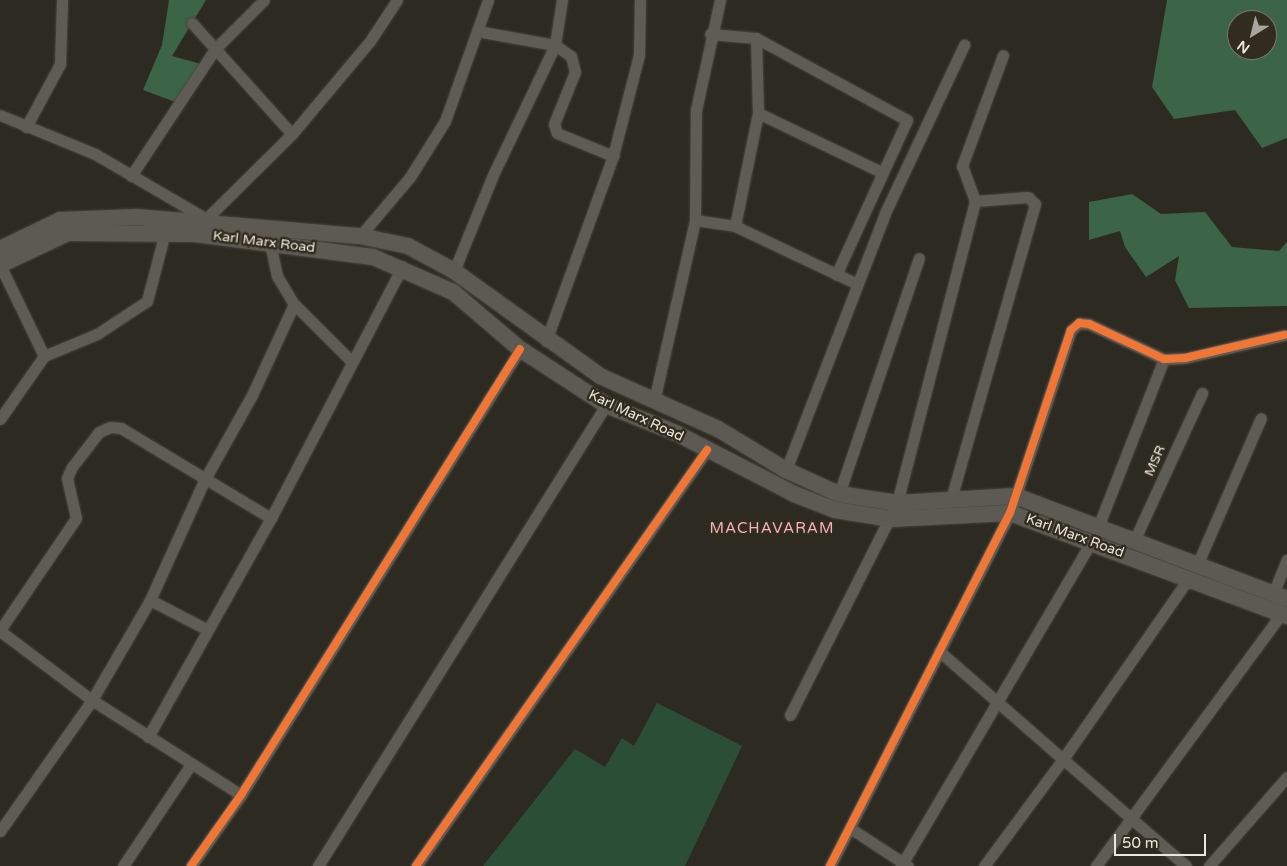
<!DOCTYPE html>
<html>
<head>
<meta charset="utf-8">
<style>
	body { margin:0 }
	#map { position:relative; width:1287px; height:866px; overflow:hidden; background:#2d2a22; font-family:"Varela Round",sans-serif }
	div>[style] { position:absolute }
	.green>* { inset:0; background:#2b4f36 }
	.forest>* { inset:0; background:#3c6447 }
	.roads { filter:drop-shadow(0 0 1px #48453e) drop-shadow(0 0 1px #48453e) }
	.minor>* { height:11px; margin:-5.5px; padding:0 5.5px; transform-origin:5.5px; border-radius:5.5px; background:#5f5c56 }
	.secondary>* { height:16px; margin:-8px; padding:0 8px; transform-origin:8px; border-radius:8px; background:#5c5a52 }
	.cycleway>* { height:8px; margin:-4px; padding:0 4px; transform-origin:4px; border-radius:4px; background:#f07635 }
	span { translate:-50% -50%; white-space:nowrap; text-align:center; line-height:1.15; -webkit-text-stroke:5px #312c1e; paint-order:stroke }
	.street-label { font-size:14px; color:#ebe7de }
	.neighbourhood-label { font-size:15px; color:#f7b3b8; letter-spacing:1px }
	.north { position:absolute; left:1227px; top:10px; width:50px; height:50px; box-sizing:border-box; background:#312c1e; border:1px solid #7b776b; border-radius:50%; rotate:216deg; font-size:14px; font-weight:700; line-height:20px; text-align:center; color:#ebe7de }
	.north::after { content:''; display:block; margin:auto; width:18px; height:22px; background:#a8a59c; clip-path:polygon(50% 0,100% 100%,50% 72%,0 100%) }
	.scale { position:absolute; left:1114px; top:834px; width:92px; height:22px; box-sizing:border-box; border:2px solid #ebe7de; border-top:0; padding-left:6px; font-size:15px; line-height:18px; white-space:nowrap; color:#ebe7de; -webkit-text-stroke:4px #312c1e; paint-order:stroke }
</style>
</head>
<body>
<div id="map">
	<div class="green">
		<i style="clip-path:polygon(657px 703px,742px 746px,685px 866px,483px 866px,575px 749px,605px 767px,622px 738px,634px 746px)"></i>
	</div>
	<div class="forest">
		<i style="clip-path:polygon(169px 0,206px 0,172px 56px,201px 64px,178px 103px,143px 90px,162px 45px)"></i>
		<i style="clip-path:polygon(evenodd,1167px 0,1287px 0,1287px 138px,1262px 148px,1235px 110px,1174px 119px,1152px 87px,1167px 0,1237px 20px,1267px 20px,1267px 50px,1237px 50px,1237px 20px)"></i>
		<i style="clip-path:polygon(1132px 194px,1161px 214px,1205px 212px,1232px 247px,1279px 251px,1287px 242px,1287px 306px,1189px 308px,1175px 280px,1179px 256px,1146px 277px,1125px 247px,1120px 231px,1089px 240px,1089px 202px)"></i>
	</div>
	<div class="roads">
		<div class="minor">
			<i style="left:192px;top:23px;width:149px;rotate:48deg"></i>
			<i style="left:477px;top:31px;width:79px;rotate:10.2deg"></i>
			<i style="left:555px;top:45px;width:19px;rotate:35deg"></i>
			<i style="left:571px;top:56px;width:16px;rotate:76deg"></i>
			<i style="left:575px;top:72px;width:56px;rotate:112deg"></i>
			<i style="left:554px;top:124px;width:9px;rotate:72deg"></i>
			<i style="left:557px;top:133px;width:61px;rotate:22.3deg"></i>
			<i style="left:710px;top:34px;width:46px;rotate:5deg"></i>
			<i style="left:756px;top:38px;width:172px;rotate:28.5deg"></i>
			<i style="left:907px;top:120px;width:170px;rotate:114.6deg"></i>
			<i style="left:758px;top:113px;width:136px;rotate:25.6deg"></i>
			<i style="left:0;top:115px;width:103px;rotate:22.3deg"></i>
			<i style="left:95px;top:154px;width:135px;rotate:30.2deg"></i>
			<i style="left:26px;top:127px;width:72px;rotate:-61.6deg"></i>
			<i style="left:60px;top:64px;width:64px;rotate:-88.2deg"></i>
			<i style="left:131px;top:176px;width:152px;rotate:-56.5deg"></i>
			<i style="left:215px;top:49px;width:69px;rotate:-45deg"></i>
			<i style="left:208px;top:217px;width:118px;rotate:-44.7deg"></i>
			<i style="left:292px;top:134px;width:121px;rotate:-50deg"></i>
			<i style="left:370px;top:41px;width:49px;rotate:-56.6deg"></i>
			<i style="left:695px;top:220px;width:40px;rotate:8.5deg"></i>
			<i style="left:735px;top:226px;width:135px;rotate:25.4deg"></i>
			<i style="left:735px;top:226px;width:115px;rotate:-78.5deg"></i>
			<i style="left:758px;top:113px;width:75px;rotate:-91.5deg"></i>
			<i style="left:360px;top:236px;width:77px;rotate:-49.7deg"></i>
			<i style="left:410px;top:177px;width:66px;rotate:-58deg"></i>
			<i style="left:445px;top:121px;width:128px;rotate:-70.4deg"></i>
			<i style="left:270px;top:243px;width:34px;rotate:78deg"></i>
			<i style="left:277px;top:276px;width:33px;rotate:59deg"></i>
			<i style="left:294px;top:304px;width:82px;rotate:45deg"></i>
			<i style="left:0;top:265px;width:101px;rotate:64.2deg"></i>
			<i style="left:454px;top:271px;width:104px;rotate:-67.9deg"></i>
			<i style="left:493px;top:175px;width:144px;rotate:-64.5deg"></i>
			<i style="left:555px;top:45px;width:46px;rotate:-81.2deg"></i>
			<i style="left:546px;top:341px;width:197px;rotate:-70.1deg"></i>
			<i style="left:613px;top:156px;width:104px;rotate:-75.6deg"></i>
			<i style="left:639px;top:55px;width:55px;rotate:-89deg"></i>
			<i style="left:654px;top:401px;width:186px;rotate:-77.2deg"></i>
			<i style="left:695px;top:220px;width:110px;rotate:-89.5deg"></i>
			<i style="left:696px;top:110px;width:113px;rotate:-77.7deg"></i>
			<i style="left:0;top:419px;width:77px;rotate:-55.1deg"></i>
			<i style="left:44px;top:356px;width:57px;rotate:-22.5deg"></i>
			<i style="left:97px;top:334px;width:60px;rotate:-33.4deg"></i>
			<i style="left:147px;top:301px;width:67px;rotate:-75.3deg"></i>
			<i style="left:786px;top:470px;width:275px;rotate:-68.9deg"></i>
			<i style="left:885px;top:213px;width:186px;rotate:-64.8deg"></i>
			<i style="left:839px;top:494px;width:249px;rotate:-71.3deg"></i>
			<i style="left:951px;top:499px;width:307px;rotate:-74.1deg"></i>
			<i style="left:1035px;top:204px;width:10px;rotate:-135deg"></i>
			<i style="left:1028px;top:197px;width:53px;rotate:175.7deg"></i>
			<i style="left:1098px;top:527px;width:180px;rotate:-68.6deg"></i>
			<i style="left:1134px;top:541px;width:163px;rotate:-65.3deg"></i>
			<i style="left:1197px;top:565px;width:160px;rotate:-66.5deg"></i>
			<i style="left:1273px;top:594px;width:37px;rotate:-68deg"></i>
			<i style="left:150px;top:600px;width:133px;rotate:-65.6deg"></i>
			<i style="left:205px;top:479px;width:96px;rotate:-60.8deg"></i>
			<i style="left:252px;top:395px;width:100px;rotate:-65.2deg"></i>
			<i style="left:0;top:630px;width:135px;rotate:-55.8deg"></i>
			<i style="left:76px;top:518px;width:41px;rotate:-102.7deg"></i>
			<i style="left:67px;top:478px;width:12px;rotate:-66deg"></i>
			<i style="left:72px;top:467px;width:44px;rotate:-52.4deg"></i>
			<i style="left:99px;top:432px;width:12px;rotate:-24deg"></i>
			<i style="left:110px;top:427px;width:11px;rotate:5deg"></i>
			<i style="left:121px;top:428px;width:175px;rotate:31deg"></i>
			<i style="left:0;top:631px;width:115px;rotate:36.9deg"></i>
			<i style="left:92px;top:700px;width:177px;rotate:32.5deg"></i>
			<i style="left:939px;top:651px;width:164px;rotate:41.1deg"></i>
			<i style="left:1063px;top:759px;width:133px;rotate:126.4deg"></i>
			<i style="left:790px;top:715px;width:237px;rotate:-63.2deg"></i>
			<i style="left:897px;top:503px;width:312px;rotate:-75.5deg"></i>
			<i style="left:975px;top:201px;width:37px;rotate:-110deg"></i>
			<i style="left:962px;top:166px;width:118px;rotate:-69.7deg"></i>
			<i style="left:148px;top:737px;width:251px;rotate:-60.7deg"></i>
			<i style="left:271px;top:518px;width:284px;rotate:-62.4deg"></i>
			<i style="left:850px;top:828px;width:69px;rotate:33.2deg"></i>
			<i style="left:0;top:831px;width:160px;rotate:-54.9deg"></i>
			<i style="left:92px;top:700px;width:116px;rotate:-59.9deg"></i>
			<i style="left:150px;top:600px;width:65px;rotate:27.3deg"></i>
			<i style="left:123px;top:866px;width:120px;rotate:-56.2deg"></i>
			<i style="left:191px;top:866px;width:87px;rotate:-54.8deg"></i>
			<i style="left:241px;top:795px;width:526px;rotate:-57.97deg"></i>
			<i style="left:318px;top:866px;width:544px;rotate:-58.01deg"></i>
			<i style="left:416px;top:866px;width:508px;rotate:-55.03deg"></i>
			<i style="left:830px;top:866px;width:396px;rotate:-63deg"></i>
			<i style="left:1010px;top:513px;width:193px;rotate:-71.6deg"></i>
			<i style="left:1071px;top:330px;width:11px;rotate:-41deg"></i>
			<i style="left:1079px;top:323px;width:10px;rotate:6deg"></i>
			<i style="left:1089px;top:324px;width:83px;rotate:25deg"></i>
			<i style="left:1164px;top:359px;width:21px;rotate:-3deg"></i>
			<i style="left:1185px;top:358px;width:102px;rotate:-13.1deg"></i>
			<i style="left:901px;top:866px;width:376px;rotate:-59.6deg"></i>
			<i style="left:1096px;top:866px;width:314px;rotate:-53.7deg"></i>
			<i style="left:1186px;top:866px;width:163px;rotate:-139deg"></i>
			<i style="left:1063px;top:759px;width:221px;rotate:-55.2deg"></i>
			<i style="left:1209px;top:866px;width:118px;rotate:-48.8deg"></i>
		</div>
		<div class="secondary">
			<i style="left:0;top:249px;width:67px;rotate:-25.8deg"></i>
			<i style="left:60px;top:220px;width:77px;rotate:-2.2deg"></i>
			<i style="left:137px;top:217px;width:224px;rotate:4.9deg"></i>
			<i style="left:360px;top:236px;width:49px;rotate:11.8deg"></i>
			<i style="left:408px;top:246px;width:52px;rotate:28.5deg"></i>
			<i style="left:454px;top:271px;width:180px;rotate:35.7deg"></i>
			<i style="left:600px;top:376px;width:129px;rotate:24.2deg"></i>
			<i style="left:718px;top:429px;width:79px;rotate:31.1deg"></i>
			<i style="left:786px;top:470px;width:58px;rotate:24.4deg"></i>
			<i style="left:839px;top:494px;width:59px;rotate:8.8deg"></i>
			<i style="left:897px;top:503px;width:119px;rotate:-3.4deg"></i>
			<i style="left:1016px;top:496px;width:290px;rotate:20.8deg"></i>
			<i style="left:0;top:265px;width:75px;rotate:-25.2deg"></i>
			<i style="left:68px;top:233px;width:127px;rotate:0.5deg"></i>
			<i style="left:195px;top:234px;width:179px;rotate:7.4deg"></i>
			<i style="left:373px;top:257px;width:87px;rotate:23.6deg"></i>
			<i style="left:453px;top:292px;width:88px;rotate:40.4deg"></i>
			<i style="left:520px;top:349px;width:103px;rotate:33.1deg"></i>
			<i style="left:606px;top:405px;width:75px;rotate:21.8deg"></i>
			<i style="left:676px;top:433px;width:133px;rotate:27.3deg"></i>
			<i style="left:794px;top:494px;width:44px;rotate:21.3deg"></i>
			<i style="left:835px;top:510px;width:57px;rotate:9.1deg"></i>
			<i style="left:891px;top:519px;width:119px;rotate:-2.9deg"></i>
			<i style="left:1010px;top:513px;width:296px;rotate:20.4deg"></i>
		</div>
	</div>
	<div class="cycleway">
		<i style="left:191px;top:866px;width:87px;rotate:-54.8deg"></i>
		<i style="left:241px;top:795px;width:526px;rotate:-57.97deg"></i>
		<i style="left:416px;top:866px;width:508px;rotate:-55.03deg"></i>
		<i style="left:830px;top:866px;width:396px;rotate:-63deg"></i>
		<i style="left:1010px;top:513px;width:193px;rotate:-71.6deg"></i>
		<i style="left:1071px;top:330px;width:11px;rotate:-41deg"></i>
		<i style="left:1079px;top:323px;width:10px;rotate:6deg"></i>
		<i style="left:1089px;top:324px;width:83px;rotate:25deg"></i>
		<i style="left:1164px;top:359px;width:21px;rotate:-3deg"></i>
		<i style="left:1185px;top:358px;width:102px;rotate:-13.1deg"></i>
	</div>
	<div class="street-label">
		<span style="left:264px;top:242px;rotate:7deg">Karl Marx Road</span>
		<span style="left:636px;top:416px;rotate:25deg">Karl Marx Road</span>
		<span style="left:1155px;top:461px;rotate:-66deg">MSR</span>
		<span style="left:1075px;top:536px;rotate:20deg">Karl Marx Road</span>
	</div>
	<div class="neighbourhood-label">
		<span style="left:772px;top:529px">MACHAVARAM</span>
	</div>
	<div class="north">N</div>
	<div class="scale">50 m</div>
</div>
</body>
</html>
